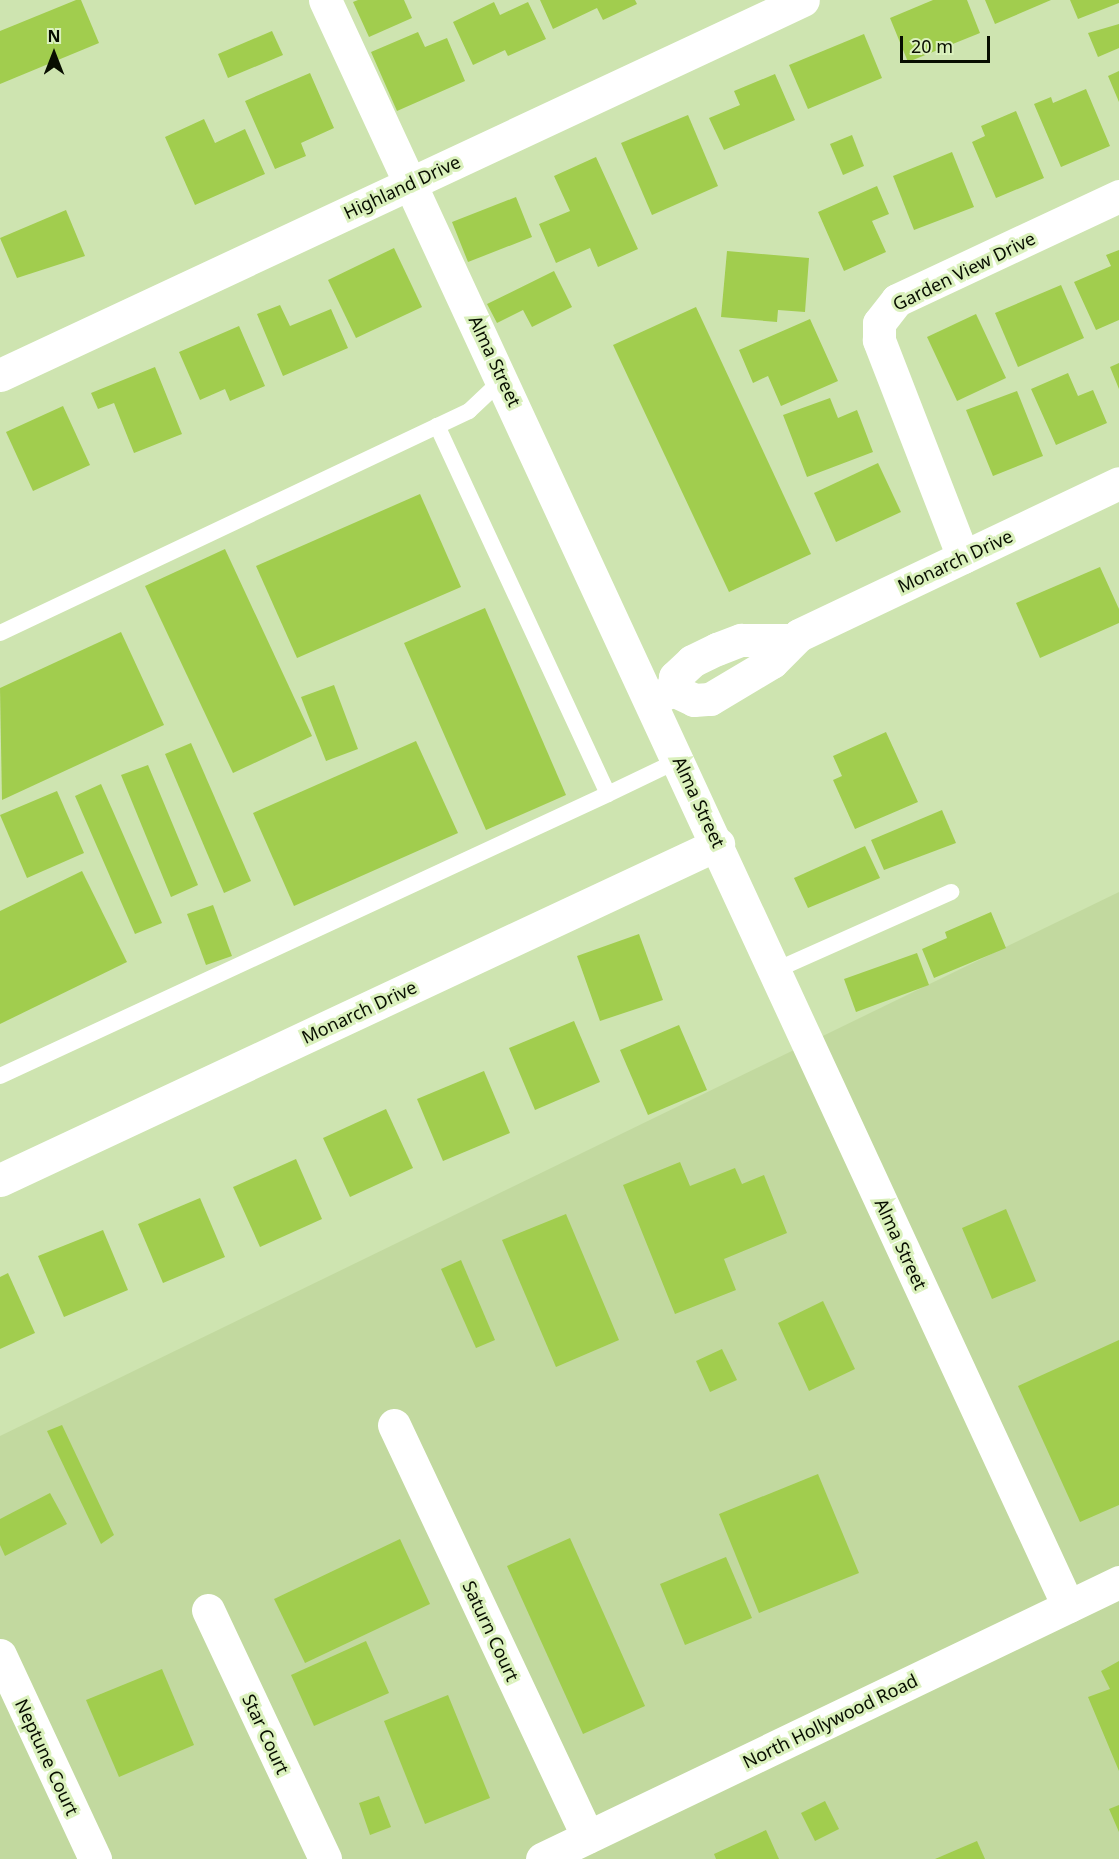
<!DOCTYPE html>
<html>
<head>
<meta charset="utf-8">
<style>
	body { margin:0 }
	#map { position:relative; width:1119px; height:1859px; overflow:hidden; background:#cee4b0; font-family:"Noto Sans",sans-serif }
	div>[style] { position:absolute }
	.built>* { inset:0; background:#c2d99f }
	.building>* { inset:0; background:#a1cd4e }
	.service>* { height:16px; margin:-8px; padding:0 8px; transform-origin:8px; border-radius:8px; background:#fff }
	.minor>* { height:33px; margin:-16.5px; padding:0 16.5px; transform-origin:16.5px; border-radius:16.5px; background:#fff }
	.tertiary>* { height:33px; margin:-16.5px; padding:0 16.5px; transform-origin:16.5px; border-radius:16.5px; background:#fff }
	.secondary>* { height:33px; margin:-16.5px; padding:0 16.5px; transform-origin:16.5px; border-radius:16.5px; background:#fff }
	span { translate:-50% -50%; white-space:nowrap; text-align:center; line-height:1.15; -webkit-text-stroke:6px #dbf1bd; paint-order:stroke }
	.street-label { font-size:18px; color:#080e01 }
	.north { position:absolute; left:24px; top:24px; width:60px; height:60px; -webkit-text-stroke:4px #dbf1bd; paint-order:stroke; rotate:0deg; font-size:16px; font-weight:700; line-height:24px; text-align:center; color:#080e01 }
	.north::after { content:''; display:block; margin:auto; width:21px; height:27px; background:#080e01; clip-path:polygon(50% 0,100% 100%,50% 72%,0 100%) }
	.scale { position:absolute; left:900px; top:36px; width:90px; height:27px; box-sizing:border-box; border:3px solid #080e01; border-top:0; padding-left:8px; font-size:18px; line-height:21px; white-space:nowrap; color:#080e01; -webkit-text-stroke:4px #dbf1bd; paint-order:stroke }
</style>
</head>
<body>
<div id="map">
	<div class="built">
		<i style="clip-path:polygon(1119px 892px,1119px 1859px,0 1859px,0 1436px)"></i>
	</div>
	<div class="building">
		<i style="clip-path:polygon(76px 0,81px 0,99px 43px,0 84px,0 31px)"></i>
		<i style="clip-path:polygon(358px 0,404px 0,412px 18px,369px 37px,353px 2px)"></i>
		<i style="clip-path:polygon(540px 0,635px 0,637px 4px,603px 20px,597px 8px,553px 29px)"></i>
		<i style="clip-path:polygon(933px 0,967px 0,980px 33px,908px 62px,890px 18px)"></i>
		<i style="clip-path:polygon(985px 0,1051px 0,995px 24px)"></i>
		<i style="clip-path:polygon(1070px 0,1119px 0,1119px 3px,1078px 19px)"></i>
		<i style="clip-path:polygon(494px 2px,500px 15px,528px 2px,546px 39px,508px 56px,505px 50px,473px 65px,453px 22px)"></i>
		<i style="clip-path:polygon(1119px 24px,1119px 48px,1098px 57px,1088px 33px)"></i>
		<i style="clip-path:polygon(272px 31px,283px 55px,228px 78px,218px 54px)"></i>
		<i style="clip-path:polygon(418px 32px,425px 47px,447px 38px,465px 81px,397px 111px,371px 52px)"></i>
		<i style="clip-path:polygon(864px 34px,882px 78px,808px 109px,789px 65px)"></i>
		<i style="clip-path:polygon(1119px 71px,1119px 102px,1108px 76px)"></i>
		<i style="clip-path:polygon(310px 73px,334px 128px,301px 143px,306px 156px,275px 169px,245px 101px)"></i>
		<i style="clip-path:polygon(775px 74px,795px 120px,724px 150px,709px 118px,740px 105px,734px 91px)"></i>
		<i style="clip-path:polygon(1086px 89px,1110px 146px,1061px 167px,1034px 104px,1051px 97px,1053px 103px)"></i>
		<i style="clip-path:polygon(1016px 111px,1044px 178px,996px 198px,972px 142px,985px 136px,981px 126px)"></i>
		<i style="clip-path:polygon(688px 115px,718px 186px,652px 215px,621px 143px)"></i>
		<i style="clip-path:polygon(204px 119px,215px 143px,245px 129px,265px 174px,195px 205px,165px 137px)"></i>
		<i style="clip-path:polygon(852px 135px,864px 166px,843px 175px,830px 144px)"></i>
		<i style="clip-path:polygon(952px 152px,974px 207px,914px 230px,893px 176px)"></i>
		<i style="clip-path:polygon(596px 157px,638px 249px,598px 267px,590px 248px,556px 263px,539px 224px,570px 211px,554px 176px)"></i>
		<i style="clip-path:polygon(877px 186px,889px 214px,872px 221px,886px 252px,844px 271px,818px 212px)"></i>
		<i style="clip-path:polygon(516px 197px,532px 237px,468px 262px,452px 222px)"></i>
		<i style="clip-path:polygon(66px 210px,85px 256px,17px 278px,0 238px)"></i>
		<i style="clip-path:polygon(394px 248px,422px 307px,356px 338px,328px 280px)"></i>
		<i style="clip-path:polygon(1119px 250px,1119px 320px,1096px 330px,1074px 282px,1111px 266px,1106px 255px)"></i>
		<i style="clip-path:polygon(727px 251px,809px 258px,805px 312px,778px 310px,777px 322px,721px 317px)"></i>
		<i style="clip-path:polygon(554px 271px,572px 307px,532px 327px,523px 310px,497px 323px,487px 304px)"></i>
		<i style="clip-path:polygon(1061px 285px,1084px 338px,1018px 367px,995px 313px)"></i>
		<i style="clip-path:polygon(280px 305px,290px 326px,331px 309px,348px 348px,283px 376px,257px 314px)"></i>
		<i style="clip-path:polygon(696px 307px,811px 554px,729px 592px,613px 345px)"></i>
		<i style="clip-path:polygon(976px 314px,1006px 378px,957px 401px,927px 337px)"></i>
		<i style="clip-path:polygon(810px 319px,838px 381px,781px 406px,768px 376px,753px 383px,739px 350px)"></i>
		<i style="clip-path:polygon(239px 326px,265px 386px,230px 401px,225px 389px,200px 400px,179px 352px)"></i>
		<i style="clip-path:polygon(1119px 363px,1119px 389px,1110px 367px)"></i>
		<i style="clip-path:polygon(155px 367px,182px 434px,134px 453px,114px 403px,98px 409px,91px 393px)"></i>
		<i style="clip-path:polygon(1068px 373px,1078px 396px,1093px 390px,1107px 423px,1056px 445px,1031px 389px)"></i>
		<i style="clip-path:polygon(1017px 391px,1043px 456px,993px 476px,966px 410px)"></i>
		<i style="clip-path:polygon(830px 398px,838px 418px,857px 410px,873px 452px,807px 477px,783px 415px)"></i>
		<i style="clip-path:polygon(63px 406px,90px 465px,33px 491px,6px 432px)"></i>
		<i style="clip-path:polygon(878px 463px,901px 512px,836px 542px,814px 493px)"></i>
		<i style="clip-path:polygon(420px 494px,461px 587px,297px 658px,256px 566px)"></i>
		<i style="clip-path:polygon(225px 549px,312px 736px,233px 773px,145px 586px)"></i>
		<i style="clip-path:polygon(1100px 567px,1119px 609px,1119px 623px,1040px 658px,1016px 603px)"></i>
		<i style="clip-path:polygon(485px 608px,566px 795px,486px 830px,404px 643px)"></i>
		<i style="clip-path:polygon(121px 632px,164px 725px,2px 800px,0 688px)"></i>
		<i style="clip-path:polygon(334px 685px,358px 749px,326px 761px,301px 697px)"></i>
		<i style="clip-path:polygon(886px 732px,918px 802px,855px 829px,833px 780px,842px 776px,833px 756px)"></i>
		<i style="clip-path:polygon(416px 741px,458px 833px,294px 906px,253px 813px)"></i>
		<i style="clip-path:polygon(191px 743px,251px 881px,224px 893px,165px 754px)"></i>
		<i style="clip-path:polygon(148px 765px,198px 885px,171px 897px,121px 775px)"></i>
		<i style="clip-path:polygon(101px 784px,162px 923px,135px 934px,75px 796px)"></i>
		<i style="clip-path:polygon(57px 791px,84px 853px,27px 878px,0 815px)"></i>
		<i style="clip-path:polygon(942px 810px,956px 843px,884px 870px,871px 840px)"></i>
		<i style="clip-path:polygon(865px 846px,880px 878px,808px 908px,794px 878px)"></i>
		<i style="clip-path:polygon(82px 871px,127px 962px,0 1024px,0 911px)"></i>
		<i style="clip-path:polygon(213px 905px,232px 956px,206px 965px,187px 914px)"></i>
		<i style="clip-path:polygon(991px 912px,1006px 948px,934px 978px,922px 949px,947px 938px,945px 932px)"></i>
		<i style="clip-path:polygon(639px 934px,663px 1000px,600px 1021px,577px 956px)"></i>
		<i style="clip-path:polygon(917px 953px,929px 985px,856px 1012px,844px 979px)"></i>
		<i style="clip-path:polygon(574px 1021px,600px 1082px,535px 1110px,509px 1048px)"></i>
		<i style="clip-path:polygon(679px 1025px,707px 1090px,648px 1115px,620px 1050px)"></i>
		<i style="clip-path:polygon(484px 1071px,510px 1133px,443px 1161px,417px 1099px)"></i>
		<i style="clip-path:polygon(386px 1109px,413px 1168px,350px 1197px,323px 1138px)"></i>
		<i style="clip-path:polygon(296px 1159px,322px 1219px,260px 1247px,233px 1187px)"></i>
		<i style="clip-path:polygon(680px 1162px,690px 1186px,735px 1168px,742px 1184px,764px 1175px,787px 1233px,724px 1259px,736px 1290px,675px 1314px,623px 1185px)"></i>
		<i style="clip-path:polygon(200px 1198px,225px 1257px,163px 1283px,138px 1224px)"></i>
		<i style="clip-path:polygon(1006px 1209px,1036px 1281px,992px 1299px,962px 1228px)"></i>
		<i style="clip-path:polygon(566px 1214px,619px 1340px,556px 1367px,502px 1240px)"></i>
		<i style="clip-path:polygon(103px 1230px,128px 1290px,64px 1317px,38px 1256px)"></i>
		<i style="clip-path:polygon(461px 1260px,495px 1340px,476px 1348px,441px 1269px)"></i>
		<i style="clip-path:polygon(8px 1273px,35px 1333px,0 1349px,0 1277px)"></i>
		<i style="clip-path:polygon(823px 1301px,855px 1369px,809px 1391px,778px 1323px)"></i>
		<i style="clip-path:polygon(1119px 1340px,1119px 1505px,1080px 1522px,1018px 1386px)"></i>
		<i style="clip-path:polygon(722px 1349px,737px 1380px,710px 1392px,696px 1361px)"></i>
		<i style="clip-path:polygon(62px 1425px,114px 1535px,101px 1544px,47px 1431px)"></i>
		<i style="clip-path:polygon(818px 1474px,859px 1573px,759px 1613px,719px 1514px)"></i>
		<i style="clip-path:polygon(50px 1493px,67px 1524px,5px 1556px,0 1545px,0 1519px)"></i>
		<i style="clip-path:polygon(570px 1538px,645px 1706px,583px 1734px,507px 1566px)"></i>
		<i style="clip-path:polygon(400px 1539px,430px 1604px,305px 1663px,274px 1599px)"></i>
		<i style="clip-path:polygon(726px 1557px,752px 1618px,685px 1645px,660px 1584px)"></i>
		<i style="clip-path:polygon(366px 1641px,389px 1693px,314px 1726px,291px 1675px)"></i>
		<i style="clip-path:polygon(1119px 1661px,1119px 1771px,1088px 1697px,1110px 1689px,1101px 1671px)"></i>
		<i style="clip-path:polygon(162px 1669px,194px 1745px,119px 1777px,86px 1700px)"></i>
		<i style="clip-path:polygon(448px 1695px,490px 1798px,425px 1824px,384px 1721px)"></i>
		<i style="clip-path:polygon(379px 1796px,391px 1827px,370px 1835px,359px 1803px)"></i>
		<i style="clip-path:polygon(825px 1801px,839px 1829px,815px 1841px,801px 1813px)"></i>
		<i style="clip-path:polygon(1119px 1805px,1119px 1832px,1109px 1809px)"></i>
		<i style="clip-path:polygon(766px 1830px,779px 1859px,716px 1859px,714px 1854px)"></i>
		<i style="clip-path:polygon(977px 1841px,985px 1859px,935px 1859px)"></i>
	</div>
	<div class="service">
		<i style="left:0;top:633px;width:519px;rotate:-25.33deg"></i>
		<i style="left:469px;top:411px;width:47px;rotate:-43.3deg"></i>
		<i style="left:608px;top:794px;width:79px;rotate:-25.6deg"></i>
		<i style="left:776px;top:970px;width:192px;rotate:-24deg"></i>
		<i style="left:0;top:1076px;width:670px;rotate:-24.88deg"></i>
		<i style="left:608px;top:794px;width:406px;rotate:-114.9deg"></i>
	</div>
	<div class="minor">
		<i style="left:0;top:375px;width:886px;rotate:-25.03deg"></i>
		<i style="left:963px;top:557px;width:233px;rotate:-111.2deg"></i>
		<i style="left:879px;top:340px;width:17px;rotate:-90deg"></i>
		<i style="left:879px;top:323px;width:29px;rotate:-52deg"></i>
		<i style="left:897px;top:300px;width:245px;rotate:-25.1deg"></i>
		<i style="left:673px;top:690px;width:13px;rotate:-81deg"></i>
		<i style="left:675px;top:677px;width:23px;rotate:-43deg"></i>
		<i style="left:692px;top:661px;width:28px;rotate:-26deg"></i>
		<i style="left:717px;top:649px;width:26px;rotate:-21deg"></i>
		<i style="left:741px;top:640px;width:50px"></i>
		<i style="left:651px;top:700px;width:24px;rotate:-24deg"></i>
		<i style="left:673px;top:690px;width:23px;rotate:25deg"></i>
		<i style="left:694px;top:700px;width:16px;rotate:-4deg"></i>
		<i style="left:710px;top:699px;width:72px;rotate:-30.8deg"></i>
		<i style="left:772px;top:662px;width:38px;rotate:-45deg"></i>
		<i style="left:799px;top:635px;width:354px;rotate:-25.4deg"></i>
		<i style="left:0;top:1180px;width:793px;rotate:-25.08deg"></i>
		<i style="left:394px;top:1425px;width:455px;rotate:64.8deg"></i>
		<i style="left:208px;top:1610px;width:275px;rotate:64.8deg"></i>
		<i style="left:0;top:1655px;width:225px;rotate:65deg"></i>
	</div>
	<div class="tertiary">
		<i style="left:325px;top:0;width:1770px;rotate:65.17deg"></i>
	</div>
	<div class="secondary">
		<i style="left:542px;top:1859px;width:640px;rotate:-25.64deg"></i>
	</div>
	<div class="street-label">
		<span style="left:402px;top:187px;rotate:-25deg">Highland Drive</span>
		<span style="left:964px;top:271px;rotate:-26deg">Garden View Drive</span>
		<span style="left:495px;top:361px;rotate:65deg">Alma Street</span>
		<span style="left:955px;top:561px;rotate:-25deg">Monarch Drive</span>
		<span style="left:699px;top:802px;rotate:65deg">Alma Street</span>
		<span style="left:359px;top:1012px;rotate:-25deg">Monarch Drive</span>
		<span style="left:901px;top:1244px;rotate:65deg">Alma Street</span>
		<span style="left:491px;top:1631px;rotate:65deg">Saturn Court</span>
		<span style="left:830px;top:1721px;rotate:-26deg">North Hollywood Road</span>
		<span style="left:266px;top:1734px;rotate:65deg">Star Court</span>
		<span style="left:47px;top:1757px;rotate:65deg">Neptune Court</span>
	</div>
	<div class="north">N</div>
	<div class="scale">20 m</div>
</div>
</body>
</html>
